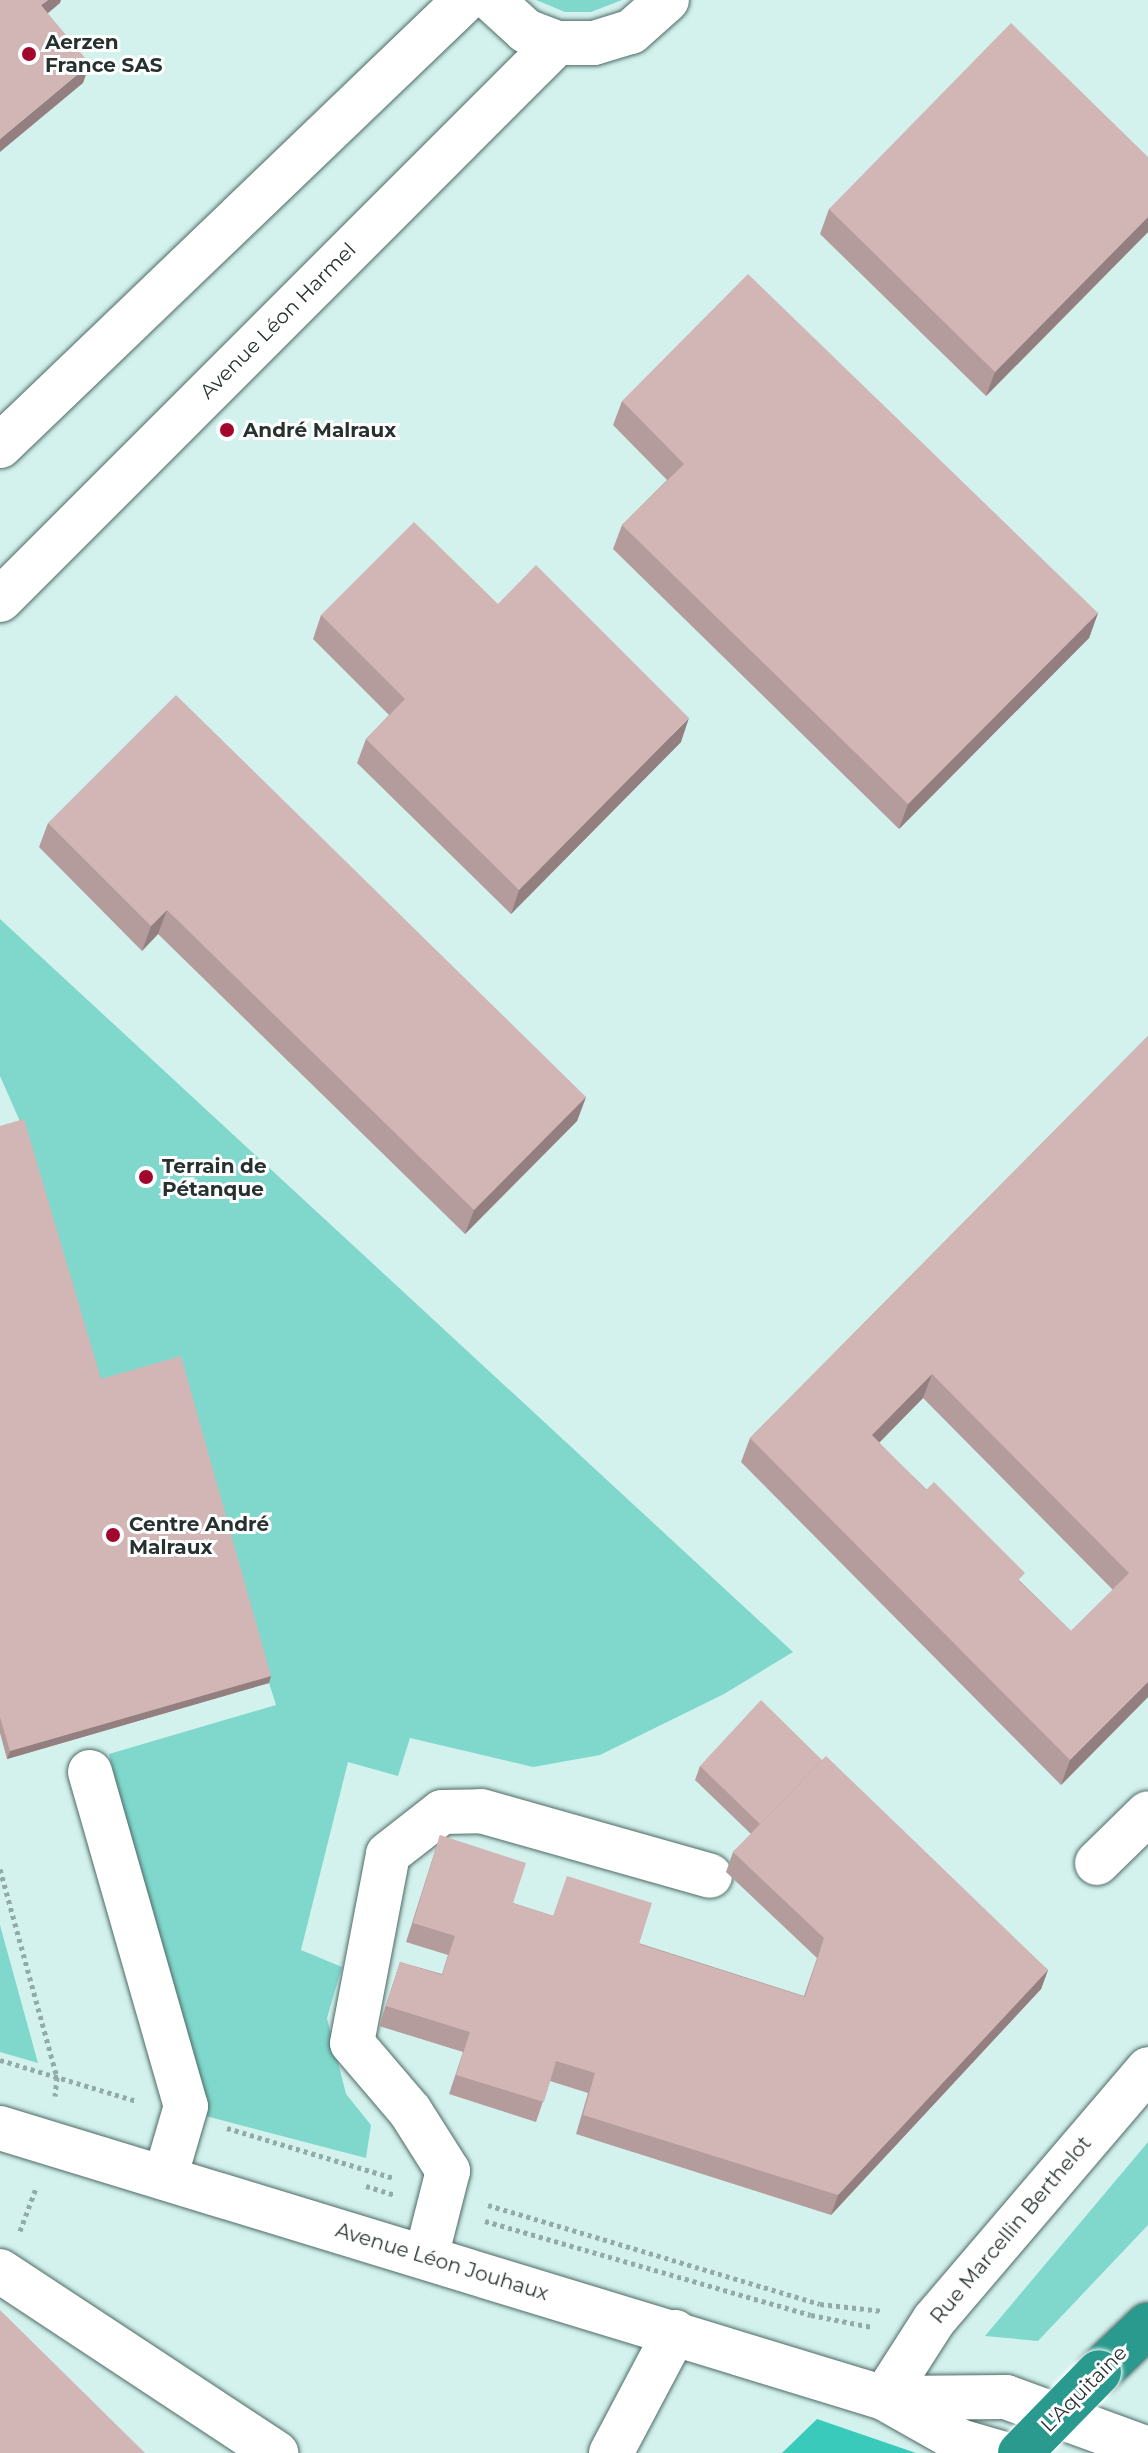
<!DOCTYPE html>
<html>
<head>
<meta charset="utf-8">
<style>
	body { margin:0 }
	#map { position:relative; width:1148px; height:2453px; overflow:hidden; background:#d3f2ed; font-family:Montserrat,sans-serif }
	div>[style] { position:absolute }
	.green>* { inset:0; background:#80d8cd }
	.forest>* { inset:0; background:#3acabb }
	.path>* { height:5px; margin-top:-2.5px; transform-origin:0; background:repeating-linear-gradient(90deg,#93aba7 0 4px,transparent 0 8px) }
	.roads { filter:drop-shadow(0 0 2px #4f6a66) drop-shadow(0 0 2px #4f6a66) }
	.minor>* { height:44px; margin:-22px; padding:0 22px; transform-origin:22px; border-radius:22px; background:#fff }
	.highway>* { height:44px; margin:-22px; padding:0 22px; transform-origin:22px; border-radius:22px; background:#2a9a8e }
	.bridges { filter:drop-shadow(0 0 2px #fff) drop-shadow(0 0 2px #fff) }
	.highway-bridge>* { height:44px; margin:-22px; padding:0 22px; transform-origin:22px; border-radius:22px; background:#2a9a8e }
	.wall>* { inset:0; background:#b59c9c }
	.shaded-wall>* { inset:0; background:#937f7f }
	.building>* { inset:0; background:#d2b5b5 }
	.dots>* { width:22px; height:22px; translate:-50% -50%; box-sizing:border-box; border:4px solid #fff; border-radius:50% }
	span { translate:-50% -50%; white-space:nowrap; text-align:center; line-height:1.15; -webkit-text-stroke:6px #fff; paint-order:stroke }
	.poi-label { font-size:20px; color:#263230; font-weight:700 }
	.left { translate:0 -50%; text-align:left }
	.street-label { font-size:20px; color:#263230 }
</style>
</head>
<body>
<div id="map">
	<div class="green">
		<i style="clip-path:polygon(536px 0,622px 0,591px 12px,565px 12px)"></i>
		<i style="clip-path:polygon(0 919px,793px 1652px,724px 1694px,600px 1755px,533px 1767px,410px 1738px,398px 1776px,348px 1762px,301px 1950px,342px 1967px,327px 2018px,346px 2094px,371px 2125px,366px 2158px,202px 2115px,109px 1754px,276px 1705px,269px 1683px,98px 1386px,22px 1126px,0 1076px)"></i>
		<i style="clip-path:polygon(0 1925px,38px 2063px,0 2052px)"></i>
		<i style="clip-path:polygon(1148px 2142px,1148px 2225px,1038px 2341px,985px 2336px)"></i>
	</div>
	<div class="forest">
		<i style="clip-path:polygon(817px 2419px,916px 2453px,782px 2453px)"></i>
	</div>
	<div class="path">
		<i style="left:0;top:1869px;width:216px;rotate:74.7deg"></i>
		<i style="left:57px;top:2077px;width:19px;rotate:96deg"></i>
		<i style="left:0;top:2060px;width:143px;rotate:16.7deg"></i>
		<i style="left:227px;top:2128px;width:174px;rotate:16.7deg"></i>
		<i style="left:366px;top:2186px;width:30px;rotate:17deg"></i>
		<i style="left:488px;top:2205px;width:346px;rotate:16.6deg"></i>
		<i style="left:820px;top:2304px;width:63px;rotate:6.3deg"></i>
		<i style="left:485px;top:2221px;width:339px;rotate:16.1deg"></i>
		<i style="left:811px;top:2315px;width:62px;rotate:11.1deg"></i>
		<i style="left:20px;top:2231px;width:46px;rotate:-69.6deg"></i>
	</div>
	<div class="roads">
		<div class="minor">
			<i style="left:492px;top:0;width:46px;rotate:42.4deg"></i>
			<i style="left:526px;top:31px;width:33px;rotate:21deg"></i>
			<i style="left:557px;top:43px;width:37px"></i>
			<i style="left:594px;top:43px;width:39px;rotate:-17deg"></i>
			<i style="left:631px;top:32px;width:48px;rotate:-41.6deg"></i>
			<i style="left:0;top:446px;width:644px;rotate:-43.81deg"></i>
			<i style="left:0;top:600px;width:788px;rotate:-45deg"></i>
			<i style="left:90px;top:1772px;width:348px;rotate:74deg"></i>
			<i style="left:186px;top:2106px;width:75px;rotate:106.3deg"></i>
			<i style="left:1097px;top:1863px;width:71px;rotate:-44.4deg"></i>
			<i style="left:0;top:2128px;width:924px;rotate:16.98deg"></i>
			<i style="left:884px;top:2398px;width:87px;rotate:29.5deg"></i>
			<i style="left:960px;top:2441px;width:43px;rotate:16.3deg"></i>
			<i style="left:426px;top:2257px;width:89px;rotate:-75.7deg"></i>
			<i style="left:448px;top:2171px;width:71px;rotate:-122.3deg"></i>
			<i style="left:410px;top:2111px;width:89px;rotate:-130.5deg"></i>
			<i style="left:352px;top:2043px;width:192px;rotate:-79.2deg"></i>
			<i style="left:388px;top:1854px;width:68px;rotate:-37.9deg"></i>
			<i style="left:442px;top:1812px;width:39px;rotate:-1deg"></i>
			<i style="left:481px;top:1811px;width:238px;rotate:15.8deg"></i>
			<i style="left:0;top:2271px;width:331px;rotate:33.4deg"></i>
			<i style="left:884px;top:2398px;width:93px;rotate:-57.3deg"></i>
			<i style="left:934px;top:2320px;width:330px;rotate:-49.5deg"></i>
			<i style="left:886px;top:2398px;width:120px;rotate:-0.5deg"></i>
			<i style="left:1006px;top:2397px;width:151px;rotate:20.1deg"></i>
			<i style="left:611px;top:2453px;width:137px;rotate:-62.1deg"></i>
		</div>
		<div class="highway">
			<i style="left:1099px;top:2372px;width:68px;rotate:-43.8deg"></i>
		</div>
	</div>
	<div class="bridges">
		<div class="highway-bridge">
			<i style="left:1020px;top:2453px;width:113px;rotate:-45.7deg"></i>
		</div>
	</div>
	<div class="wall">
		<i style="clip-path:polygon(1148px 157px,1148px 232px,986px 396px,820px 234px,829px 209px)"></i>
		<i style="clip-path:polygon(622px 401px,1098px 613px,1089px 638px,899px 829px,613px 549px,622px 525px,667px 480px,613px 425px)"></i>
		<i style="clip-path:polygon(498px 604px,681px 742px,511px 914px,357px 763px,366px 739px,389px 715px,313px 639px,321px 615px)"></i>
		<i style="clip-path:polygon(48px 823px,586px 1097px,577px 1121px,465px 1234px,158px 934px,142px 951px,39px 847px)"></i>
		<i style="clip-path:polygon(evenodd,1148px 1036px,1148px 1697px,1061px 1785px,741px 1462px,750px 1438px,1148px 1036px,923px 1398px,1113px 1590px,1071px 1631px,879px 1443px,923px 1398px)"></i>
		<i style="clip-path:polygon(0 1126px,101px 1379px,271px 1676px,269px 1683px,7px 1759px,0 1733px)"></i>
		<i style="clip-path:polygon(822px 1760px,1048px 1970px,1041px 1989px,831px 2215px,576px 2134px,588px 2093px,550px 2081px,536px 2122px,449px 2094px,463px 2052px,379px 2026px,400px 1962px,442px 1974px,448px 1955px,406px 1942px,440px 1835px,513px 1903px,804px 1996px,817px 1958px,726px 1872px,733px 1852px,751px 1834px,695px 1780px,700px 1766px)"></i>
	</div>
	<div class="shaded-wall">
		<i style="clip-path:polygon(48px 0,61px 0,60px 3px,34px 25px,41px 5px)"></i>
		<i style="clip-path:polygon(90px 64px,83px 83px,0 152px,0 139px)"></i>
		<i style="clip-path:polygon(1148px 217px,1148px 232px,986px 396px,995px 372px)"></i>
		<i style="clip-path:polygon(1098px 613px,1089px 638px,899px 829px,908px 804px)"></i>
		<i style="clip-path:polygon(689px 718px,681px 742px,511px 914px,519px 890px)"></i>
		<i style="clip-path:polygon(167px 910px,158px 934px,142px 951px,151px 926px)"></i>
		<i style="clip-path:polygon(586px 1097px,577px 1121px,465px 1234px,474px 1210px)"></i>
		<i style="clip-path:polygon(932px 1374px,923px 1398px,863px 1459px,872px 1435px)"></i>
		<i style="clip-path:polygon(271px 1676px,269px 1683px,7px 1759px,10px 1751px)"></i>
		<i style="clip-path:polygon(1148px 1682px,1148px 1697px,1061px 1785px,1070px 1760px)"></i>
		<i style="clip-path:polygon(1048px 1970px,1041px 1989px,831px 2215px,838px 2195px)"></i>
	</div>
	<div class="building">
		<i style="clip-path:polygon(0 0,48px 0,41px 5px,90px 64px,0 139px)"></i>
		<i style="clip-path:polygon(1011px 23px,1148px 157px,1148px 217px,995px 372px,829px 209px)"></i>
		<i style="clip-path:polygon(748px 274px,1098px 613px,908px 804px,622px 525px,684px 464px,622px 401px)"></i>
		<i style="clip-path:polygon(414px 522px,498px 604px,536px 565px,689px 718px,519px 890px,366px 739px,405px 699px,321px 615px)"></i>
		<i style="clip-path:polygon(176px 695px,586px 1097px,474px 1210px,167px 910px,151px 926px,48px 823px)"></i>
		<i style="clip-path:polygon(evenodd,1148px 1036px,1148px 1682px,1070px 1760px,750px 1438px,1148px 1036px,932px 1374px,1129px 1573px,1071px 1631px,1018px 1580px,1025px 1573px,934px 1482px,926px 1490px,872px 1435px,932px 1374px)"></i>
		<i style="clip-path:polygon(24px 1119px,101px 1379px,181px 1356px,271px 1676px,10px 1751px,0 1717px,0 1126px)"></i>
		<i style="clip-path:polygon(761px 1700px,822px 1760px,760px 1824px,700px 1766px)"></i>
		<i style="clip-path:polygon(826px 1756px,1048px 1970px,838px 2195px,583px 2115px,595px 2073px,556px 2061px,544px 2102px,456px 2075px,470px 2032px,386px 2006px,400px 1962px,442px 1975px,455px 1936px,413px 1923px,440px 1835px,526px 1863px,513px 1903px,553px 1916px,567px 1876px,652px 1903px,639px 1944px,805px 1997px,824px 1938px,733px 1852px)"></i>
		<i style="clip-path:polygon(0 2310px,145px 2453px,0 2453px)"></i>
	</div>
	<div class="dots">
		<i style="left:29px;top:54px;background:#a3062d"></i>
		<i style="left:227px;top:430px;background:#a3062d"></i>
		<i style="left:146px;top:1177px;background:#a3062d"></i>
		<i style="left:113px;top:1535px;background:#a3062d"></i>
	</div>
	<div class="poi-label">
		<span class="left" style="left:45px;top:54px">Aerzen<br>France SAS</span>
		<span class="left" style="left:243px;top:430px">André Malraux</span>
		<span class="left" style="left:162px;top:1178px">Terrain de<br>Pétanque</span>
		<span class="left" style="left:129px;top:1536px">Centre André<br>Malraux</span>
	</div>
	<div class="street-label">
		<span style="left:278px;top:321px;rotate:-45deg">Avenue Léon Harmel</span>
		<span style="left:1011px;top:2230px;rotate:-50deg">Rue Marcellin Berthelot</span>
		<span style="left:442px;top:2262px;rotate:17deg">Avenue Léon Jouhaux</span>
		<span style="left:1084px;top:2389px;rotate:-45deg">L'Aquitaine</span>
	</div>
</div>
</body>
</html>
